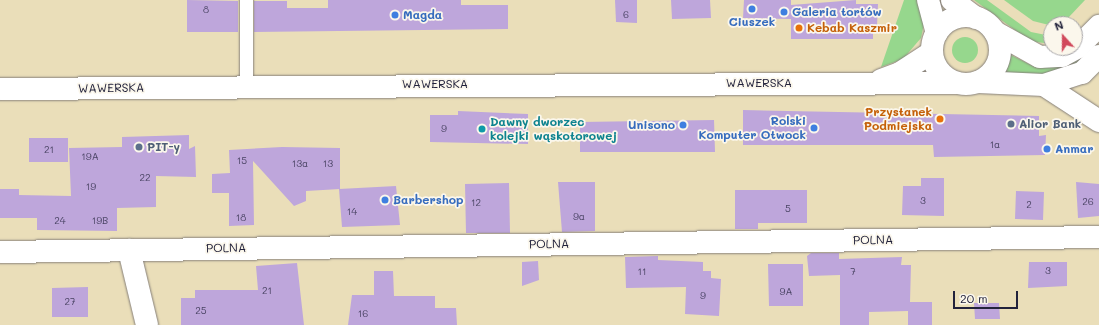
<!DOCTYPE html>
<html>
<head>
<meta charset="utf-8">
<style>
	body { margin:0 }
	#map { position:relative; width:1099px; height:325px; overflow:hidden; background:#eadeb9; font-family:Mali,sans-serif }
	div>[style] { position:absolute }
	.green>* { inset:0; background:#96d78d }
	.round { border-radius:50% }
	.building>* { inset:0; background:#bea6db }
	.roads { filter:drop-shadow(0 0 1px #86807a) drop-shadow(0 0 1px #86807a) }
	.service>* { height:13px; margin:-6.5px; padding:0 6.5px; transform-origin:6.5px; border-radius:6.5px; background:#fff }
	.minor>* { height:22px; margin:-11px; padding:0 11px; transform-origin:11px; border-radius:11px; background:#fff }
	.tertiary>* { height:22px; margin:-11px; padding:0 11px; transform-origin:11px; border-radius:11px; background:#fff }
	.secondary>* { height:22px; margin:-11px; padding:0 11px; transform-origin:11px; border-radius:11px; background:#fff }
	.secondary>.ring { margin:-11px; padding:0; box-sizing:content-box; background:none; border:22px solid #fff; border-radius:50% }
	.dots>* { width:11px; height:11px; translate:-50% -50%; box-sizing:border-box; border:2px solid #fbf7ec; border-radius:50% }
	span { translate:-50% -50%; white-space:nowrap; text-align:center; line-height:1.15; -webkit-text-stroke:3.5px #fbf7ec; paint-order:stroke }
	.number-label { font-size:10px; color:#494363 }
	.number-label span { -webkit-text-stroke-width:0 }
	.shop-label { font-size:12px; color:#366cbe; font-weight:700 }
	.left { translate:0 -50%; text-align:left }
	.right { translate:-100% -50%; text-align:right }
	.food-label { font-size:12px; color:#c56008; font-weight:700 }
	.street-label { font-size:12px; color:#22223b }
	.culture-label { font-size:12px; color:#0d838f; font-weight:700 }
	.service-label { font-size:12px; color:#4e5e75; font-weight:700 }
	.north { position:absolute; left:1043px; top:16px; width:40px; height:40px; box-sizing:border-box; background:#fbf7ec; border:1px solid #a4a2a5; border-radius:50%; rotate:339deg; font-size:11px; font-weight:700; line-height:16px; text-align:center; color:#22223b }
	.north::after { content:''; display:block; margin:auto; width:14px; height:18px; background:#d1495b; clip-path:polygon(50% 0,100% 100%,50% 72%,0 100%) }
	.scale { position:absolute; left:953px; top:291px; width:65px; height:18px; box-sizing:border-box; border:2px solid #22223b; border-top:0; padding-left:5px; font-size:12px; line-height:14px; white-space:nowrap; color:#22223b; -webkit-text-stroke:3px #fbf7ec; paint-order:stroke }
</style>
</head>
<body>
<div id="map">
	<div class="green">
		<i style="clip-path:polygon(904px 0,919px 0,925px 19px,921px 38px,903px 59px,881px 67px)"></i>
		<i style="clip-path:polygon(974px 0,987px 0,1031px 32px,1051px 36px,1051px 44px,1030px 41px)"></i>
		<i style="clip-path:polygon(1004px 0,1085px 0,1068px 18px,1049px 25px,1033px 21px)"></i>
		<i class="round" style="left:952px;top:37px;width:26px;height:26px"></i>
		<i style="clip-path:polygon(1011px 55px,1035px 67px,1064px 66px,1079px 58px,1081px 61px,1053px 74px,1005px 75px)"></i>
	</div>
	<div class="building">
		<i style="clip-path:polygon(187px 0,238px 1px,238px 32px,187px 32px)"></i>
		<i style="clip-path:polygon(328px 0,461px 0,461px 5px,508px 5px,508px 29px,254px 32px,254px 1px,287px 1px,287px 8px,328px 8px)"></i>
		<i style="clip-path:polygon(615px 0,637px 0,637px 23px,616px 22px)"></i>
		<i style="clip-path:polygon(671px 0,710px 0,711px 18px,672px 19px)"></i>
		<i style="clip-path:polygon(744px 0,791px 0,791px 5px,856px 0,856px 4px,878px 4px,877px 26px,873px 26px,873px 39px,791px 39px,791px 19px,743px 18px)"></i>
		<i style="clip-path:polygon(743px 110px,1039px 116px,1039px 136px,1046px 135px,1045px 155px,934px 157px,933px 145px,743px 145px)"></i>
		<i style="clip-path:polygon(458px 111px,528px 114px,528px 144px,430px 142px,430px 115px,458px 115px)"></i>
		<i style="clip-path:polygon(714px 120px,715px 152px,580px 152px,580px 122px)"></i>
		<i style="clip-path:polygon(189px 135px,189px 149px,195px 146px,196px 177px,156px 176px,156px 207px,117px 208px,117px 231px,37px 230px,37px 218px,0 218px,0 189px,19px 189px,19px 195px,71px 196px,69px 148px,122px 147px,122px 137px)"></i>
		<i style="clip-path:polygon(29px 138px,68px 138px,68px 162px,29px 162px)"></i>
		<i style="clip-path:polygon(282px 147px,340px 148px,340px 189px,306px 191px,306px 201px,294px 206px,253px 161px,254px 225px,229px 226px,229px 193px,212px 193px,212px 174px,230px 173px,229px 150px)"></i>
		<i style="clip-path:polygon(921px 178px,944px 178px,944px 216px,902px 215px,903px 186px,921px 186px)"></i>
		<i style="clip-path:polygon(558px 182px,595px 182px,595px 231px,562px 232px)"></i>
		<i style="clip-path:polygon(1076px 182px,1099px 184px,1099px 216px,1078px 218px)"></i>
		<i style="clip-path:polygon(509px 183px,510px 233px,466px 233px,465px 184px)"></i>
		<i style="clip-path:polygon(396px 186px,400px 225px,342px 227px,339px 189px)"></i>
		<i style="clip-path:polygon(735px 190px,807px 190px,807px 223px,758px 223px,758px 229px,735px 229px)"></i>
		<i style="clip-path:polygon(1016px 191px,1044px 192px,1043px 220px,1015px 219px)"></i>
		<i style="clip-path:polygon(811px 253px,839px 253px,839px 259px,902px 257px,901px 265px,911px 265px,910px 302px,932px 302px,932px 325px,908px 325px,908px 311px,869px 312px,869px 325px,840px 325px,840px 275px,809px 276px,807px 256px)"></i>
		<i style="clip-path:polygon(658px 256px,658px 260px,703px 262px,703px 271px,711px 271px,711px 278px,721px 279px,719px 316px,685px 314px,686px 287px,626px 288px,625px 257px)"></i>
		<i style="clip-path:polygon(538px 261px,539px 280px,522px 286px,522px 262px)"></i>
		<i style="clip-path:polygon(1029px 262px,1067px 262px,1067px 286px,1028px 288px)"></i>
		<i style="clip-path:polygon(297px 263px,304px 325px,181px 325px,181px 298px,195px 298px,195px 290px,258px 290px,256px 266px)"></i>
		<i style="clip-path:polygon(768px 264px,803px 264px,803px 306px,769px 306px)"></i>
		<i style="clip-path:polygon(374px 271px,393px 271px,394px 296px,435px 296px,435px 308px,456px 308px,457px 325px,348px 325px,352px 295px,374px 295px)"></i>
		<i style="clip-path:polygon(88px 287px,88px 317px,52px 317px,52px 288px)"></i>
		<i style="clip-path:polygon(974px 303px,999px 303px,1000px 319px,975px 319px)"></i>
	</div>
	<div class="roads">
		<div class="service">
			<i style="left:246px;top:0;width:86px;rotate:90deg"></i>
		</div>
		<div class="minor">
			<i style="left:129px;top:250px;width:77px;rotate:76.5deg"></i>
			<i style="left:0;top:252px;width:1099px;rotate:-0.78deg"></i>
		</div>
		<div class="tertiary">
			<i style="left:881px;top:80px;width:20px;rotate:-20deg"></i>
			<i style="left:900px;top:73px;width:38px;rotate:-33deg"></i>
			<i style="left:0;top:89px;width:956px;rotate:-0.36deg"></i>
		</div>
		<div class="secondary">
			<i style="left:928px;top:0;width:34px;rotate:75deg"></i>
			<i style="left:952px;top:0;width:30px;rotate:37deg"></i>
			<i class="ring" style="left:932px;top:16px;width:46px;height:46px"></i>
			<i style="left:995px;top:32px;width:51px;rotate:29.1deg"></i>
			<i style="left:1040px;top:57px;width:22px;rotate:-3deg"></i>
			<i style="left:1062px;top:56px;width:18px;rotate:-29deg"></i>
			<i style="left:1078px;top:47px;width:30px;rotate:-45deg"></i>
			<i style="left:978px;top:82px;width:66px;rotate:2.6deg"></i>
			<i style="left:1044px;top:85px;width:66px;rotate:33.2deg"></i>
			<i style="left:1044px;top:85px;width:40px;rotate:-18deg"></i>
			<i style="left:1082px;top:73px;width:24px;rotate:-45deg"></i>
		</div>
	</div>
	<div class="dots">
		<i style="left:752px;top:9px;background:#3f7fe0"></i>
		<i style="left:784px;top:12px;background:#3f7fe0"></i>
		<i style="left:395px;top:15px;background:#3f7fe0"></i>
		<i style="left:799px;top:28px;background:#e8710a"></i>
		<i style="left:940px;top:119px;background:#e8710a"></i>
		<i style="left:1011px;top:124px;background:#5c6f8a"></i>
		<i style="left:683px;top:125px;background:#3f7fe0"></i>
		<i style="left:814px;top:128px;background:#3f7fe0"></i>
		<i style="left:482px;top:129px;background:#0f9aa8"></i>
		<i style="left:139px;top:147px;background:#5c6f8a"></i>
		<i style="left:1047px;top:149px;background:#3f7fe0"></i>
		<i style="left:385px;top:200px;background:#3f7fe0"></i>
	</div>
	<div class="number-label">
		<span style="left:206px;top:10px">8</span>
		<span style="left:626px;top:15px">6</span>
		<span style="left:444px;top:129px">9</span>
		<span style="left:995px;top:145px">1a</span>
		<span style="left:49px;top:150px">21</span>
		<span style="left:90px;top:157px">19A</span>
		<span style="left:242px;top:161px">15</span>
		<span style="left:300px;top:164px">13a</span>
		<span style="left:328px;top:164px">13</span>
		<span style="left:145px;top:178px">22</span>
		<span style="left:91px;top:187px">19</span>
		<span style="left:923px;top:201px">3</span>
		<span style="left:1088px;top:202px">26</span>
		<span style="left:476px;top:203px">12</span>
		<span style="left:1029px;top:205px">2</span>
		<span style="left:788px;top:209px">5</span>
		<span style="left:352px;top:212px">14</span>
		<span style="left:579px;top:217px">9a</span>
		<span style="left:241px;top:218px">18</span>
		<span style="left:60px;top:221px">24</span>
		<span style="left:100px;top:221px">19B</span>
		<span style="left:1048px;top:271px">3</span>
		<span style="left:642px;top:272px">11</span>
		<span style="left:853px;top:272px">7</span>
		<span style="left:267px;top:291px">21</span>
		<span style="left:786px;top:292px">9A</span>
		<span style="left:703px;top:296px">9</span>
		<span style="left:70px;top:302px">27</span>
		<span style="left:201px;top:311px">25</span>
		<span style="left:363px;top:314px">16</span>
	</div>
	<div class="shop-label">
		<span class="left" style="left:792px;top:12px">Galeria tortów</span>
		<span class="left" style="left:403px;top:15px">Magda</span>
		<span style="left:752px;top:22px">Ciuszek</span>
		<span class="right" style="left:806px;top:128px">Rolski<br>Komputer Otwock</span>
		<span class="right" style="left:675px;top:125px">Unisono</span>
		<span class="left" style="left:1055px;top:149px">Anmar</span>
		<span class="left" style="left:393px;top:200px">Barbershop</span>
	</div>
	<div class="food-label">
		<span class="left" style="left:807px;top:28px">Kebab Kaszmir</span>
		<span class="right" style="left:932px;top:119px">Przystanek<br>Podmiejska</span>
	</div>
	<div class="street-label">
		<span style="left:759px;top:83px">WAWERSKA</span>
		<span style="left:435px;top:84px">WAWERSKA</span>
		<span style="left:111px;top:88px;rotate:-1deg">WAWERSKA</span>
		<span style="left:873px;top:240px;rotate:-1deg">POLNA</span>
		<span style="left:549px;top:244px;rotate:-1deg">POLNA</span>
		<span style="left:226px;top:248px;rotate:-1deg">POLNA</span>
	</div>
	<div class="culture-label">
		<span class="left" style="left:490px;top:129px">Dawny dworzec<br>kolejki wąskotorowej</span>
	</div>
	<div class="service-label">
		<span class="left" style="left:1019px;top:124px">Alior Bank</span>
		<span class="left" style="left:147px;top:147px">PIT-y</span>
	</div>
	<div class="north">N</div>
	<div class="scale">20 m</div>
</div>
</body>
</html>
